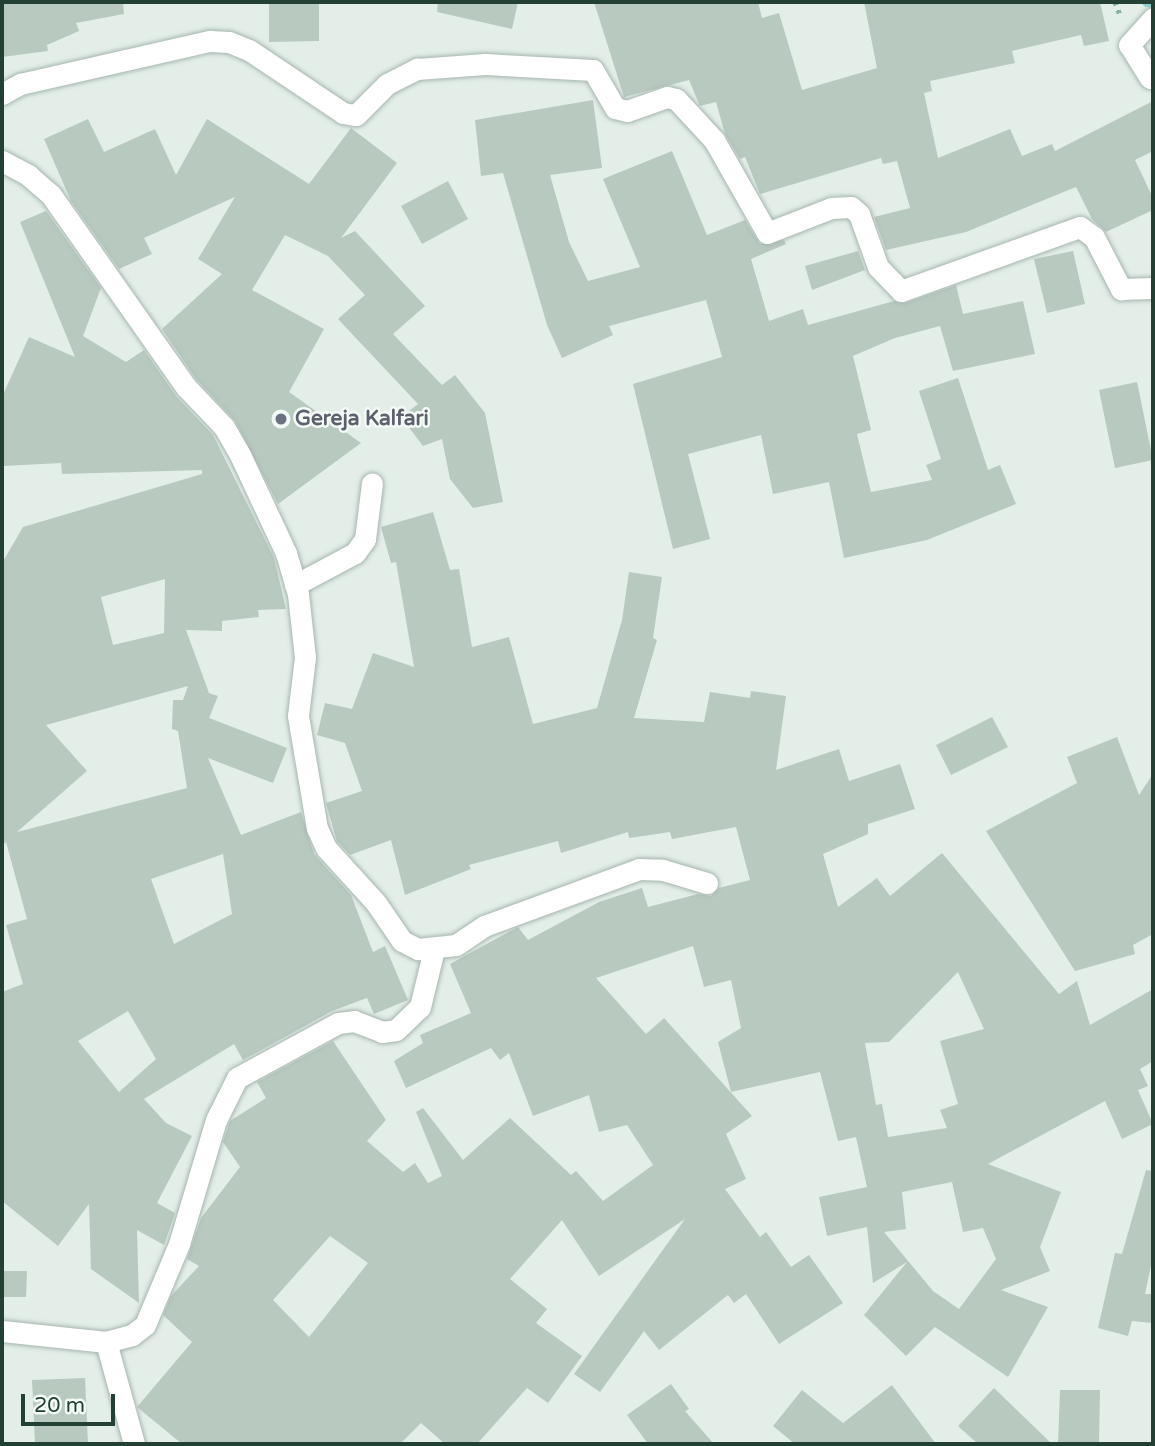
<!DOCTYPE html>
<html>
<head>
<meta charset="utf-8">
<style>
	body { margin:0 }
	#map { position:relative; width:1155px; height:1446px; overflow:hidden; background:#e3eee8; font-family:"Varela Round",sans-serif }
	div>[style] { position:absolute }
	.stream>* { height:10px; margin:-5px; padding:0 5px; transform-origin:5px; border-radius:5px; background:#8ad3d4 }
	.building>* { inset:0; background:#b8c9c0 }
	.path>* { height:4.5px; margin-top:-2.25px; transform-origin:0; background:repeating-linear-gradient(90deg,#83b29d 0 3.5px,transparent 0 8.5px) }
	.roads { filter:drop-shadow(0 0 2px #a5b6ae) drop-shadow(0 0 2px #a5b6ae) }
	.street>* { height:21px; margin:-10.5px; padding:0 10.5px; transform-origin:10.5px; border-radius:10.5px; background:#fff }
	.dots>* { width:19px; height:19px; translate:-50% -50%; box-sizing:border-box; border:4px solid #f4faf6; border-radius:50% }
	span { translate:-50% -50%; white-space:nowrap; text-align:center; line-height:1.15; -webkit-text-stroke:5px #f4faf6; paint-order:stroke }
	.worship-label { font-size:21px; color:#5b616d; font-weight:700 }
	.left { translate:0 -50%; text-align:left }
	.frame { position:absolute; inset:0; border:4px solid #224034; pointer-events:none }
	.scale { position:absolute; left:21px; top:1394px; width:94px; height:32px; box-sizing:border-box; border:4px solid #224034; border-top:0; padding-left:9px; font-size:21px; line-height:24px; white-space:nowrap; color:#224034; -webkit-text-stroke:5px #f4faf6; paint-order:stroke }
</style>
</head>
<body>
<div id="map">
	<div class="stream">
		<i style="left:1147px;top:2px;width:6px;rotate:9deg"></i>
	</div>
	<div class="building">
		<i style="clip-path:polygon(2px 2px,123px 2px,124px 14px,76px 23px,79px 31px,47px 45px,48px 51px,2px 57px)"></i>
		<i style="clip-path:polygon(269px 2px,319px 2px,319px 41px,269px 42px)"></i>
		<i style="clip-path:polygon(438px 2px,518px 2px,512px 29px,437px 12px)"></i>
		<i style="clip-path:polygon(594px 2px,758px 2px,762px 18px,779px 13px,802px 90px,877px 68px,864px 2px,1100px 2px,1109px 41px,1084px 46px,1081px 35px,1012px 51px,1015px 63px,930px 81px,932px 91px,924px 93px,938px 158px,1010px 129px,1022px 156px,1052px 144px,1055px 151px,1153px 101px,1153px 151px,1135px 160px,1153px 198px,1153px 210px,1106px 232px,1092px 219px,1076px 187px,966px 232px,886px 250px,874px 217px,910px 208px,897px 161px,883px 164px,881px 158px,760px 194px,745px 157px,740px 159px,725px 134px,716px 102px,700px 106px,689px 80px,624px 97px)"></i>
		<i style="clip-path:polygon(593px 100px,602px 168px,550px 175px,569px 242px,588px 281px,640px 267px,603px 179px,672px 151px,707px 235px,745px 220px,760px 244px,784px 240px,786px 244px,751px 259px,769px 321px,803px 309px,808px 325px,894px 301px,905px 303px,956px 285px,963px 314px,1023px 301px,1035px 354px,953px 371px,940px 326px,895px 338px,853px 356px,871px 430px,857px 434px,871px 492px,932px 480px,926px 465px,941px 459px,919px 391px,958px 378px,988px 470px,1000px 465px,1016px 504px,927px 540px,844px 558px,829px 482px,773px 494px,761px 435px,688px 454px,710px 539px,673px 549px,633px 384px,722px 357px,706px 300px,609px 326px,613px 335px,562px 358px,547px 325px,503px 173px,481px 176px,475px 120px)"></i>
		<i style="clip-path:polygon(88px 119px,104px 152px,155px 129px,176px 175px,207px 119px,309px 184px,351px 128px,397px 163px,341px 238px,355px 231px,425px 306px,393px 334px,442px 385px,455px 375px,485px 413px,503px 502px,473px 508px,450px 479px,442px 439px,423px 446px,401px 417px,418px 404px,338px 319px,365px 295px,328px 256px,285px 235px,252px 290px,324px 329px,289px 392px,361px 443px,278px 504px,235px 421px,196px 379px,162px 329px,222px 274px,198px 259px,235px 197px,144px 238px,152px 254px,119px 269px,71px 201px,44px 139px)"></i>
		<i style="clip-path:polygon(448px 181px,468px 219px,422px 244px,401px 206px)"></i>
		<i style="clip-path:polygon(evenodd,46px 211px,101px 288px,83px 336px,126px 362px,144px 350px,176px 396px,213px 435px,274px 558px,286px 609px,258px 610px,259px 617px,222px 621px,222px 631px,186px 630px,209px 693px,218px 696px,209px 718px,287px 748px,273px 783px,208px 758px,241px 835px,301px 812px,314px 854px,351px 895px,373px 952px,385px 946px,408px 1000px,374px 1014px,367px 998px,332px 1011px,243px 1060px,234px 1044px,144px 1099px,166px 1123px,192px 1136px,157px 1203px,175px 1213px,164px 1245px,137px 1230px,139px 1303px,91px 1269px,89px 1204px,58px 1246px,2px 1201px,2px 992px,23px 984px,6px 925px,27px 919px,6px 842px,2px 846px,2px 563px,23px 527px,202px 474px,202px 470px,62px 474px,61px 463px,4px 466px,2px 397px,29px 337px,75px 357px,20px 222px,46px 211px,165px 579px,164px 633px,113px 645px,101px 597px,165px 579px,46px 211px,188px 686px,183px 700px,173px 700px,172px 729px,178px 731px,187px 788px,17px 832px,87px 771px,46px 725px,188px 686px,46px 211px,223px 854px,232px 914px,174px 944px,151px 879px,223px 854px,46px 211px,128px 1011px,156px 1059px,119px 1092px,78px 1041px,128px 1011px)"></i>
		<i style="clip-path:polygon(858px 251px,865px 270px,812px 290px,805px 266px)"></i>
		<i style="clip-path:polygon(1073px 251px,1085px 304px,1047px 313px,1034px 259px)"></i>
		<i style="clip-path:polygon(1137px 382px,1153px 460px,1115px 468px,1099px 390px)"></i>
		<i style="clip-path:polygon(evenodd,433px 512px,450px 570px,459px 569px,472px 647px,509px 637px,533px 724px,597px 708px,622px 620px,629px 572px,662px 577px,653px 638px,657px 640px,634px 718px,704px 722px,710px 692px,750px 698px,751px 691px,786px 696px,776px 770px,839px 749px,849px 781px,900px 764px,915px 809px,868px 824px,868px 834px,823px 854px,838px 907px,877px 878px,890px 896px,942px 853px,1059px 994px,1077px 981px,1090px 1025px,1153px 989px,1153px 1061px,1140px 1069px,1148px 1086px,1138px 1090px,1153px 1124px,1122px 1139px,1105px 1101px,988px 1164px,1061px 1192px,1040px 1247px,1050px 1271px,1001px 1290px,1048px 1307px,1008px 1377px,935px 1327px,906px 1356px,864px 1315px,907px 1262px,873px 1283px,867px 1227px,827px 1236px,819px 1197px,867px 1187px,856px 1137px,838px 1141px,820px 1072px,731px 1092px,718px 1042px,741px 1028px,731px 980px,704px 987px,693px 946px,596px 978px,646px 1034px,664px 1018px,752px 1116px,726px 1134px,746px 1179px,725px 1189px,760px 1237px,766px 1232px,791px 1267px,809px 1255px,843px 1303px,779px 1344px,746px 1294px,734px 1303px,728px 1295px,659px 1350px,644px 1331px,600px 1392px,574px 1374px,685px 1219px,599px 1276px,562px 1220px,510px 1279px,547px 1309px,536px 1323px,582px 1356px,548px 1403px,527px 1388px,477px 1444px,445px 1444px,421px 1423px,400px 1444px,182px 1444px,137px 1407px,192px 1342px,163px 1315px,171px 1296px,199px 1266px,187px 1259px,201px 1218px,240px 1167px,223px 1142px,230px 1121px,266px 1098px,257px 1082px,333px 1041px,386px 1120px,367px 1141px,403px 1172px,415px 1163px,428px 1183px,442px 1176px,416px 1112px,423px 1108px,463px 1160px,510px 1118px,571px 1175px,576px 1171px,603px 1201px,653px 1165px,627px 1125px,599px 1132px,589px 1095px,533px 1116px,509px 1053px,500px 1060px,491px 1048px,406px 1088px,394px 1061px,423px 1043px,420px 1035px,471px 1013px,450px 964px,518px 927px,528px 940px,599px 902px,642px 888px,648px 907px,698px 894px,711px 896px,719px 888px,750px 880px,736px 827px,672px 839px,670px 832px,629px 838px,628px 832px,561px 853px,558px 841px,469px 865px,471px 869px,405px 895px,391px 840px,350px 855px,337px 841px,326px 803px,362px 791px,345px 743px,317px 735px,325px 703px,352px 709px,373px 653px,414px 667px,396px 562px,391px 563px,381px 527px,433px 512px,958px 972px,984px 1029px,940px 1041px,958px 1104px,940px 1110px,947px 1128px,888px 1137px,882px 1104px,876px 1105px,865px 1043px,889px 1042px,958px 972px,433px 512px,952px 1182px,963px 1232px,983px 1228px,996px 1259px,959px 1309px,933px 1291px,884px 1232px,906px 1229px,902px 1192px,952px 1182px,433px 512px,330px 1236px,368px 1263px,309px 1337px,273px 1300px,330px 1236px)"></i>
		<i style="clip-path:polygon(992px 717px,1008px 747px,951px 775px,936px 745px)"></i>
		<i style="clip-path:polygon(1117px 737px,1139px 795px,1153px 774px,1153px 934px,1133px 945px,1135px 954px,1075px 971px,986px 831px,1077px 783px,1067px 757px)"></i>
		<i style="clip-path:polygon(1146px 1170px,1153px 1171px,1153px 1256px,1145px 1294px,1153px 1294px,1153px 1323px,1132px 1321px,1128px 1336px,1098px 1328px,1115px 1253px,1122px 1254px)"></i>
		<i style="clip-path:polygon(2px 1271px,27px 1271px,26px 1297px,2px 1297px)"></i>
		<i style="clip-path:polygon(85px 1378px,88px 1444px,35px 1444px,32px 1380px)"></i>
		<i style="clip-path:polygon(671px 1384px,689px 1409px,685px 1411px,714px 1444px,648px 1444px,627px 1415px)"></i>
		<i style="clip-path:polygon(892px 1385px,936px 1444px,795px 1444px,773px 1426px,802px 1390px,843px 1423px)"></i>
		<i style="clip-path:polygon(994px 1388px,1052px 1444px,978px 1444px,958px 1426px)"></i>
		<i style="clip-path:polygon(1060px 1390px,1100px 1390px,1099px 1444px,1058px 1444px)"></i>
	</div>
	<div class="path">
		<i style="left:1115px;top:2px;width:16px;rotate:68deg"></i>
	</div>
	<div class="roads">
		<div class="street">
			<i style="left:1150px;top:78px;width:39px;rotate:-122deg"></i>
			<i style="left:1129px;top:45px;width:36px;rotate:-48deg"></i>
			<i style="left:2px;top:94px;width:21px;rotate:-29deg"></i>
			<i style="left:20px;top:84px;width:195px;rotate:-12.8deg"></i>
			<i style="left:210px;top:41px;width:19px;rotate:3deg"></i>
			<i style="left:229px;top:42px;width:22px;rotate:22deg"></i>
			<i style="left:249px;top:50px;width:113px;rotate:33.8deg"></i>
			<i style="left:343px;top:113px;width:13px;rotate:9deg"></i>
			<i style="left:356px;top:115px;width:44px;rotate:-45deg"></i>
			<i style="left:387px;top:84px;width:34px;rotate:-27deg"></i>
			<i style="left:417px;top:69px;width:68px;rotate:-4.2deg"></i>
			<i style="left:485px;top:64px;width:108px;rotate:3.2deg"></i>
			<i style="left:593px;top:70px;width:44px;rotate:59.9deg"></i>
			<i style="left:615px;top:108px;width:12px;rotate:14deg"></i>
			<i style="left:627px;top:111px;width:42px;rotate:-19.3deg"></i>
			<i style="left:667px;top:97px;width:9px;rotate:13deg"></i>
			<i style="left:676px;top:99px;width:56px;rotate:47.2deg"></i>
			<i style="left:714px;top:140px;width:107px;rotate:60.3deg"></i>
			<i style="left:767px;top:233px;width:69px;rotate:-21.3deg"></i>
			<i style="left:831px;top:208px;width:20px;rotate:-3deg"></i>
			<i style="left:851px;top:207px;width:11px;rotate:41deg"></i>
			<i style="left:859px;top:214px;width:56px;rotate:70.3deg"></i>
			<i style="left:878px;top:267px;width:33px;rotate:46deg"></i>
			<i style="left:901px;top:291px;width:190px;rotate:-19.7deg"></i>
			<i style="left:1080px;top:227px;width:17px;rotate:36deg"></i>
			<i style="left:1094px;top:237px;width:59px;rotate:62.6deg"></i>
			<i style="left:1121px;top:289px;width:32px;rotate:-2deg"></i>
			<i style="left:2px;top:161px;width:30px;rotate:28deg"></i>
			<i style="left:28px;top:175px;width:30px;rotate:41deg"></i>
			<i style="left:51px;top:195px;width:235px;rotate:54.9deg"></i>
			<i style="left:186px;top:387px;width:55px;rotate:46.5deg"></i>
			<i style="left:224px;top:427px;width:34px;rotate:60deg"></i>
			<i style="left:241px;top:457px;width:106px;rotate:64.9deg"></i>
			<i style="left:286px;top:553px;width:43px;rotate:73.7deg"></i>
			<i style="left:298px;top:594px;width:63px;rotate:83.7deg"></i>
			<i style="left:305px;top:657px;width:59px;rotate:96.8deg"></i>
			<i style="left:298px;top:716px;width:114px;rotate:80.4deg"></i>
			<i style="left:317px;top:828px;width:22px;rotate:66deg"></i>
			<i style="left:326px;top:848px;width:74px;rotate:47.7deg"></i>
			<i style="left:376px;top:903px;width:46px;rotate:55.6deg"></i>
			<i style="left:402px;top:941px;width:18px;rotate:27deg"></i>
			<i style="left:418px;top:949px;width:38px;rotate:-6deg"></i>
			<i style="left:456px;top:945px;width:34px;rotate:-34deg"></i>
			<i style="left:484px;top:926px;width:165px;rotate:-20.2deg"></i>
			<i style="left:639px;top:869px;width:24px;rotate:2deg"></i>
			<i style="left:663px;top:870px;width:46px;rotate:16.5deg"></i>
			<i style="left:295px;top:585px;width:68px;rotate:-28.1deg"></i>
			<i style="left:355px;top:553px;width:17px;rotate:-54deg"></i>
			<i style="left:365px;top:539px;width:56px;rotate:-82.9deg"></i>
			<i style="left:2px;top:1331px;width:105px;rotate:6deg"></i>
			<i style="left:106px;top:1342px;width:27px;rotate:-15deg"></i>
			<i style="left:132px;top:1335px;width:16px;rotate:-38deg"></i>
			<i style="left:145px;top:1325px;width:88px;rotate:-67.2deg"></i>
			<i style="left:179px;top:1244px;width:129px;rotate:-73.4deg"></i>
			<i style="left:216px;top:1120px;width:47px;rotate:-63.4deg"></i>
			<i style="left:237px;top:1078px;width:115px;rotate:-28.6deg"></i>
			<i style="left:338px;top:1023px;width:16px;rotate:-7deg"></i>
			<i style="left:354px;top:1021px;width:30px;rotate:21deg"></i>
			<i style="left:382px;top:1032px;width:14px;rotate:-8deg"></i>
			<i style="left:396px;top:1030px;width:33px;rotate:-44deg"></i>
			<i style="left:420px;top:1007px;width:60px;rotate:-76.4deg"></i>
			<i style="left:106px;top:1342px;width:106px;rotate:74.6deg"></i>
		</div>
	</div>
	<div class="dots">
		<i style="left:281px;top:419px;background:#6b7280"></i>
	</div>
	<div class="worship-label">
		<span class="left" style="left:295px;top:419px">Gereja Kalfari</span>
	</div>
	<div class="frame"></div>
	<div class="scale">20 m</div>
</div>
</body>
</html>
